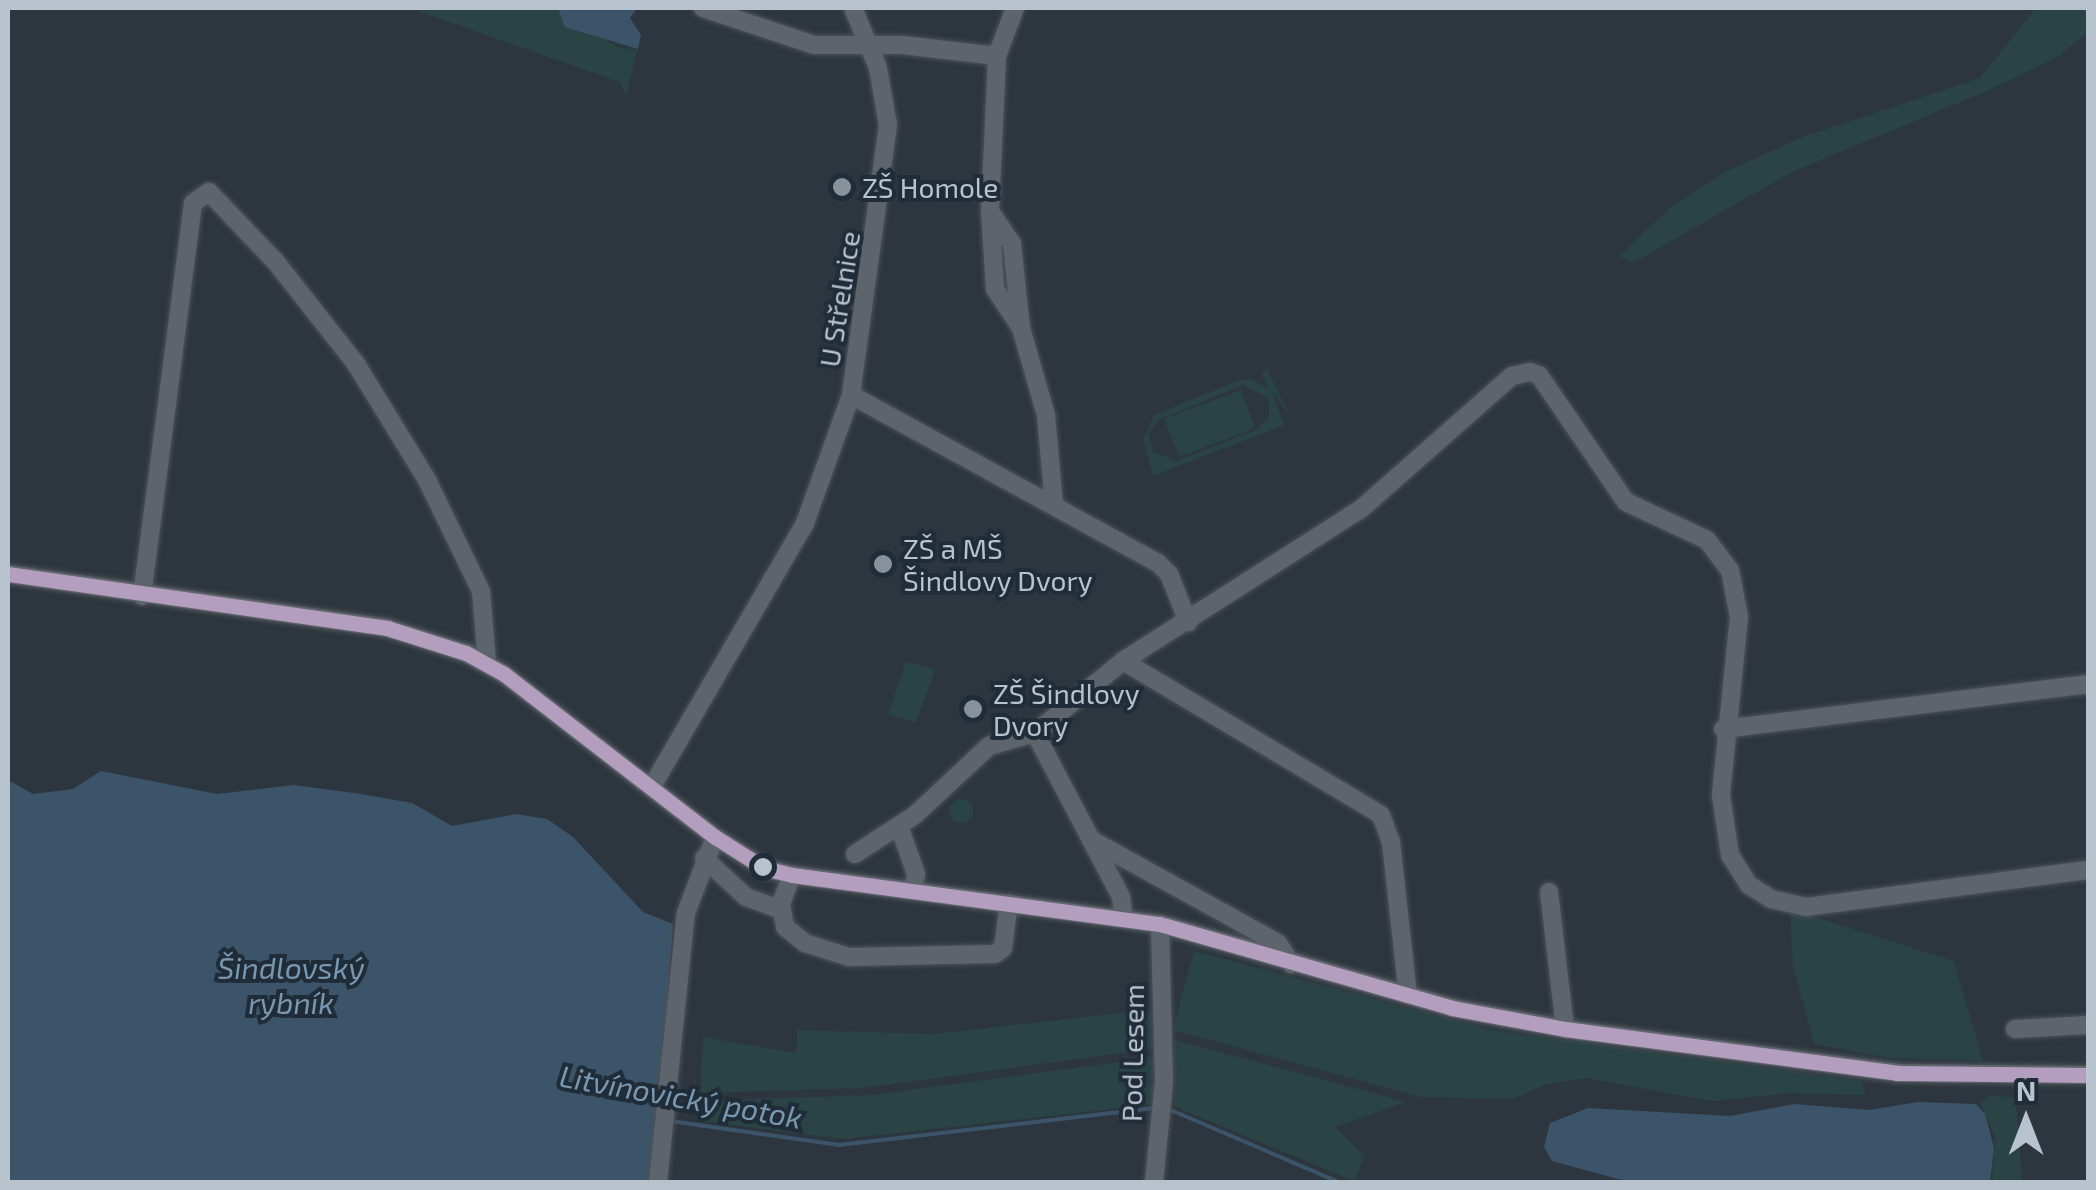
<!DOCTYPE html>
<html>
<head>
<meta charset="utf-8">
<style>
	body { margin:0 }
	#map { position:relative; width:2096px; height:1190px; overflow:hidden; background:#2d363e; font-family:"Exo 2",sans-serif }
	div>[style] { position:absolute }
	.green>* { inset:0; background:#2a4344 }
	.round { border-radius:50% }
	.water>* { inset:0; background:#3c5469 }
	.stream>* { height:4px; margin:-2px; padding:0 2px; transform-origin:2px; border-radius:2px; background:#3c5469 }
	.roads { filter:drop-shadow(0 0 2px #4c5258) drop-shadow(0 0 2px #4c5258) }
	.minor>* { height:18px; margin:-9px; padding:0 9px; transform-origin:9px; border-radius:9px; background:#5e646b }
	.bus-1>* { height:15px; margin:-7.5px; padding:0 7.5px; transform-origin:7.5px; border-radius:7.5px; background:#b39ebf }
	.dots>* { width:28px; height:28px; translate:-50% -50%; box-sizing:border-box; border:5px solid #202d39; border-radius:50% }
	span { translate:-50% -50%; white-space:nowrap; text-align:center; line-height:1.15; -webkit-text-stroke:8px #202d39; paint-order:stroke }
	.poi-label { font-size:28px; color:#b9c3cd }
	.left { translate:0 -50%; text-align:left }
	.street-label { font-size:28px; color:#b9c3cd }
	.water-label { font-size:30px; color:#7997b0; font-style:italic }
	.frame { position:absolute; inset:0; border:10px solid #b9c3cd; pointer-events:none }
	.north { position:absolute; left:1976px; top:1070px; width:100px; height:100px; -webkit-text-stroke:8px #202d39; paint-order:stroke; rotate:0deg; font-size:28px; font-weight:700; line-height:40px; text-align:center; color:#b9c3cd }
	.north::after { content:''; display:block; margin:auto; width:35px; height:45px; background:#b9c3cd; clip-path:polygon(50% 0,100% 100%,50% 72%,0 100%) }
</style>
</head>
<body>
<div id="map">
	<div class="green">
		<i style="clip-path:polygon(410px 8px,558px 8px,619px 48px,638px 49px,626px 95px,619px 82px)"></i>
		<i style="clip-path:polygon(2036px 8px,2088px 8px,2088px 32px,2059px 56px,1985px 92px,1792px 172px,1633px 263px,1619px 256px,1672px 206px,1727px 171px,1805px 136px,1980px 78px)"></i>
		<i style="clip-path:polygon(evenodd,1267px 369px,1293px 422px,1271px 388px,1284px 425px,1153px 476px,1143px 439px,1154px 415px,1237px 381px,1251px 379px,1269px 389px,1261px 372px,1267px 369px,1243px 385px,1268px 398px,1269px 416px,1258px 429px,1177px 461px,1153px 452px,1149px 434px,1158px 420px,1243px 385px)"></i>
		<i style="clip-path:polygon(1241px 390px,1255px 428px,1179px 457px,1164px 419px)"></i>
		<i style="clip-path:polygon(906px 661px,935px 670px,916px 723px,888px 714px)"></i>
		<i class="round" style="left:949px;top:799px;width:24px;height:24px"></i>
		<i style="clip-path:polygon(1790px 909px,1954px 961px,1983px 1061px,1890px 1058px,1814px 1044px,1793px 966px)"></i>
		<i style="clip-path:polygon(1194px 951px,1490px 1030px,1862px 1081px,1865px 1095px,1790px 1093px,1711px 1101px,1585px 1078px,1544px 1085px,1514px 1099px,1421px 1097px,1173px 1030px)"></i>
		<i style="clip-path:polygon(1156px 1009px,1158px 1048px,863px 1088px,700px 1093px,703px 1037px,796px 1053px,797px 1030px,934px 1034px)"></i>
		<i style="clip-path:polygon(1174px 1040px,1291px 1071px,1407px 1102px,1335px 1127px,1365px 1156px,1354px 1181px,1175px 1107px)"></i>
		<i style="clip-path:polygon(1157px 1057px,1158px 1104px,843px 1139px,700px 1121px,701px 1101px,873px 1095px)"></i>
		<i style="clip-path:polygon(1991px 1095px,2016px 1098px,2022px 1182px,1992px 1182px,1995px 1136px,1980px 1103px)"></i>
	</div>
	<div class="water">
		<i style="clip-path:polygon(558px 8px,637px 8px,630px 18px,641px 35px,638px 49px,565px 27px)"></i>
		<i style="clip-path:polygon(101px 771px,217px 794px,294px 785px,361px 794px,412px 803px,452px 826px,516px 814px,547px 819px,573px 837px,643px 912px,673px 924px,654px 1182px,8px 1182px,8px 780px,33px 794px,73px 789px)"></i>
		<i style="clip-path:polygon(1918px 1102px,1976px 1104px,1985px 1114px,1994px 1148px,1990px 1182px,1629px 1182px,1552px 1161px,1544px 1147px,1550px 1123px,1588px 1108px,1730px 1116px,1794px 1104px,1869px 1110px)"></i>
	</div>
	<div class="stream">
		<i style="left:1166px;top:1108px;width:188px;rotate:23.2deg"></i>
		<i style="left:670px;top:1121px;width:171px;rotate:8.1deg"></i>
		<i style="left:839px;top:1145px;width:319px;rotate:-6.7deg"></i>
	</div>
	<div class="roads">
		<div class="minor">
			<i style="left:703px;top:8px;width:117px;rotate:18.4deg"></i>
			<i style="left:814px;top:45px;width:88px"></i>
			<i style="left:902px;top:45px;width:96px;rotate:6.6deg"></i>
			<i style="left:1015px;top:8px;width:51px;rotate:110.6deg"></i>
			<i style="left:997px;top:56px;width:154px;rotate:92.6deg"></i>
			<i style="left:990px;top:210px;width:79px;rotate:86.4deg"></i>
			<i style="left:995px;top:289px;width:47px;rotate:56.3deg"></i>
			<i style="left:990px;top:211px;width:40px;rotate:56deg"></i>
			<i style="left:1012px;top:244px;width:84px;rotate:83.9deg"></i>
			<i style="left:1021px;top:328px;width:91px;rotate:74deg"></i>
			<i style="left:1046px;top:415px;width:90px;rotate:84.9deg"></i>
			<i style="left:851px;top:395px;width:350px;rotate:28.7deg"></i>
			<i style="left:1158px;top:563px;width:16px;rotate:45deg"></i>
			<i style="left:1169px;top:574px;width:52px;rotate:68.4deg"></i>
			<i style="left:8px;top:574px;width:383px;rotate:8.1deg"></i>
			<i style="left:387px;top:628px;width:83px;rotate:17.6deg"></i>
			<i style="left:466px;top:653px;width:43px;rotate:28.9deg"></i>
			<i style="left:504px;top:674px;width:267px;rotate:37.7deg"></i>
			<i style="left:715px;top:837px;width:58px;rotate:32.3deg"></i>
			<i style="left:764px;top:868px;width:29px;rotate:14deg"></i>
			<i style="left:792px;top:875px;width:371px;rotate:7.6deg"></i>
			<i style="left:1160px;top:924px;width:304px;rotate:16deg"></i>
			<i style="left:1452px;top:1008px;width:115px;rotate:10.5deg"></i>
			<i style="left:1565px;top:1029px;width:335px;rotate:7.5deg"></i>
			<i style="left:1897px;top:1073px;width:191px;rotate:0.6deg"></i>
			<i style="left:142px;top:596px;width:396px;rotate:-82.6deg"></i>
			<i style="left:193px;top:203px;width:19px;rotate:-35deg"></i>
			<i style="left:209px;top:192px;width:95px;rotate:46.3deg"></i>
			<i style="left:275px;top:261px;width:131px;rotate:51.8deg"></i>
			<i style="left:356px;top:364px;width:136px;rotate:58.5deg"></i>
			<i style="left:427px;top:480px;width:123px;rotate:64.1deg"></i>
			<i style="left:481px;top:591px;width:71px;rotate:85.2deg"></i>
			<i style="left:1123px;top:661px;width:300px;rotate:30.8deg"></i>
			<i style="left:1381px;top:815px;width:29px;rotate:70deg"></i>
			<i style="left:1391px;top:842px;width:154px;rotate:83.7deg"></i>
			<i style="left:1723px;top:729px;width:368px;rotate:-7deg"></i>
			<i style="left:1035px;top:733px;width:185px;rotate:62.3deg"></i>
			<i style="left:1121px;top:897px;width:22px;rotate:82deg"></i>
			<i style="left:651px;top:788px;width:306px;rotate:-59.8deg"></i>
			<i style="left:805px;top:523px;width:136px;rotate:-70.2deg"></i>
			<i style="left:851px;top:395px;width:273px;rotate:-82.2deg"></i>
			<i style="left:888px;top:125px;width:58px;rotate:-100deg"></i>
			<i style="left:878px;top:68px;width:65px;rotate:-112.6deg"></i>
			<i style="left:899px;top:826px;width:51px;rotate:70.5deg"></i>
			<i style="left:916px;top:874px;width:17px;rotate:100deg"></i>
			<i style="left:1095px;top:842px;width:209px;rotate:28.9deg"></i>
			<i style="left:1278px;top:943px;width:25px;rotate:58deg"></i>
			<i style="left:855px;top:854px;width:72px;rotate:-33deg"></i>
			<i style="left:915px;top:815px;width:101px;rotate:-43deg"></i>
			<i style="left:989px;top:746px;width:48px;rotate:-15.8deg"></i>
			<i style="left:1035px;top:733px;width:114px;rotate:-39.3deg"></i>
			<i style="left:1123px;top:661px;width:282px;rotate:-32.6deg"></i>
			<i style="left:1361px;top:509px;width:201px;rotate:-41.4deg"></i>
			<i style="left:1512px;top:376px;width:18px;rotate:-13deg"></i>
			<i style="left:1530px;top:372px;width:9px;rotate:18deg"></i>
			<i style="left:1539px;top:375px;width:154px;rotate:55.6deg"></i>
			<i style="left:1626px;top:502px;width:89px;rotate:25.1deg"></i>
			<i style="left:1707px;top:540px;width:38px;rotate:53deg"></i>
			<i style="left:1730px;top:570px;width:48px;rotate:79.2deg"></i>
			<i style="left:1739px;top:617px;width:179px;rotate:95.8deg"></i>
			<i style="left:1721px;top:795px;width:61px;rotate:81.5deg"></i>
			<i style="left:1730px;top:855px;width:36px;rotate:58deg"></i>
			<i style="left:1749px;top:885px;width:26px;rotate:32deg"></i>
			<i style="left:1771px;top:899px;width:36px;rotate:13deg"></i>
			<i style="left:1806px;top:907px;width:284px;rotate:-7.5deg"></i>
			<i style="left:704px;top:858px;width:57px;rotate:42.9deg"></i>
			<i style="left:746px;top:897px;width:37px;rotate:20deg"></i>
			<i style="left:792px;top:875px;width:31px;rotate:111deg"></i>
			<i style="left:781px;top:904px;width:23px;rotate:80deg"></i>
			<i style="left:785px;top:927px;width:26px;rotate:39deg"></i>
			<i style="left:805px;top:943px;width:46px;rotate:17.7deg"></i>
			<i style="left:849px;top:957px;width:146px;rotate:-1.2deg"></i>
			<i style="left:995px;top:954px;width:10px;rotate:-37deg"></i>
			<i style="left:1003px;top:948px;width:45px;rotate:-82.4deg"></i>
			<i style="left:1549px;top:892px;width:138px;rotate:83.3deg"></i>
			<i style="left:2015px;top:1029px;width:73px;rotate:-3.1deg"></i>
			<i style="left:658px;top:1182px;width:270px;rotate:-84.1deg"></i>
			<i style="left:686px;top:913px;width:81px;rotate:-69.1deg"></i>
			<i style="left:1154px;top:1182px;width:101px;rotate:-84.3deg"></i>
			<i style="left:1164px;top:1081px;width:157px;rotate:-91.5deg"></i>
		</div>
	</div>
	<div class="bus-1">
		<i style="left:8px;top:574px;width:383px;rotate:8.1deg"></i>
		<i style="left:387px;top:628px;width:83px;rotate:17.6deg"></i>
		<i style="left:466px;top:653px;width:43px;rotate:28.9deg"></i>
		<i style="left:504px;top:674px;width:267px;rotate:37.7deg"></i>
		<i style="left:715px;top:837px;width:58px;rotate:32.3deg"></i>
		<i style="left:764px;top:868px;width:29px;rotate:14deg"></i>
		<i style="left:792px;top:875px;width:371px;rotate:7.6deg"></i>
		<i style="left:1160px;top:924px;width:304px;rotate:16deg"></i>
		<i style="left:1452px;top:1008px;width:115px;rotate:10.5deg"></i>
		<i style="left:1565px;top:1029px;width:335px;rotate:7.5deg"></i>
		<i style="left:1897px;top:1073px;width:191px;rotate:0.6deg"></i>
	</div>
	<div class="dots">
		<i style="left:842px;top:187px;background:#88929b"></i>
		<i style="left:883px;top:564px;background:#88929b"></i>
		<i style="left:973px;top:709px;background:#88929b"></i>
		<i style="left:763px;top:867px;background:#b9c3cd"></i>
	</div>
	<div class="poi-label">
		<span class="left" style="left:862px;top:187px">ZŠ Homole</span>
		<span class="left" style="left:903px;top:564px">ZŠ a MŠ<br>Šindlovy Dvory</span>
		<span class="left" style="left:993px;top:709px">ZŠ Šindlovy<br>Dvory</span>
	</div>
	<div class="street-label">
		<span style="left:839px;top:299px;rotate:-81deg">U Střelnice</span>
		<span style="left:1132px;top:1053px;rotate:-89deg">Pod Lesem</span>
	</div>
	<div class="water-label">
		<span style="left:291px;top:984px">Šindlovský<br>rybník</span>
		<span style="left:681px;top:1096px;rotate:10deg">Litvínovický potok</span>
	</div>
	<div class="frame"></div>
	<div class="north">N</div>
</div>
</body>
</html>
